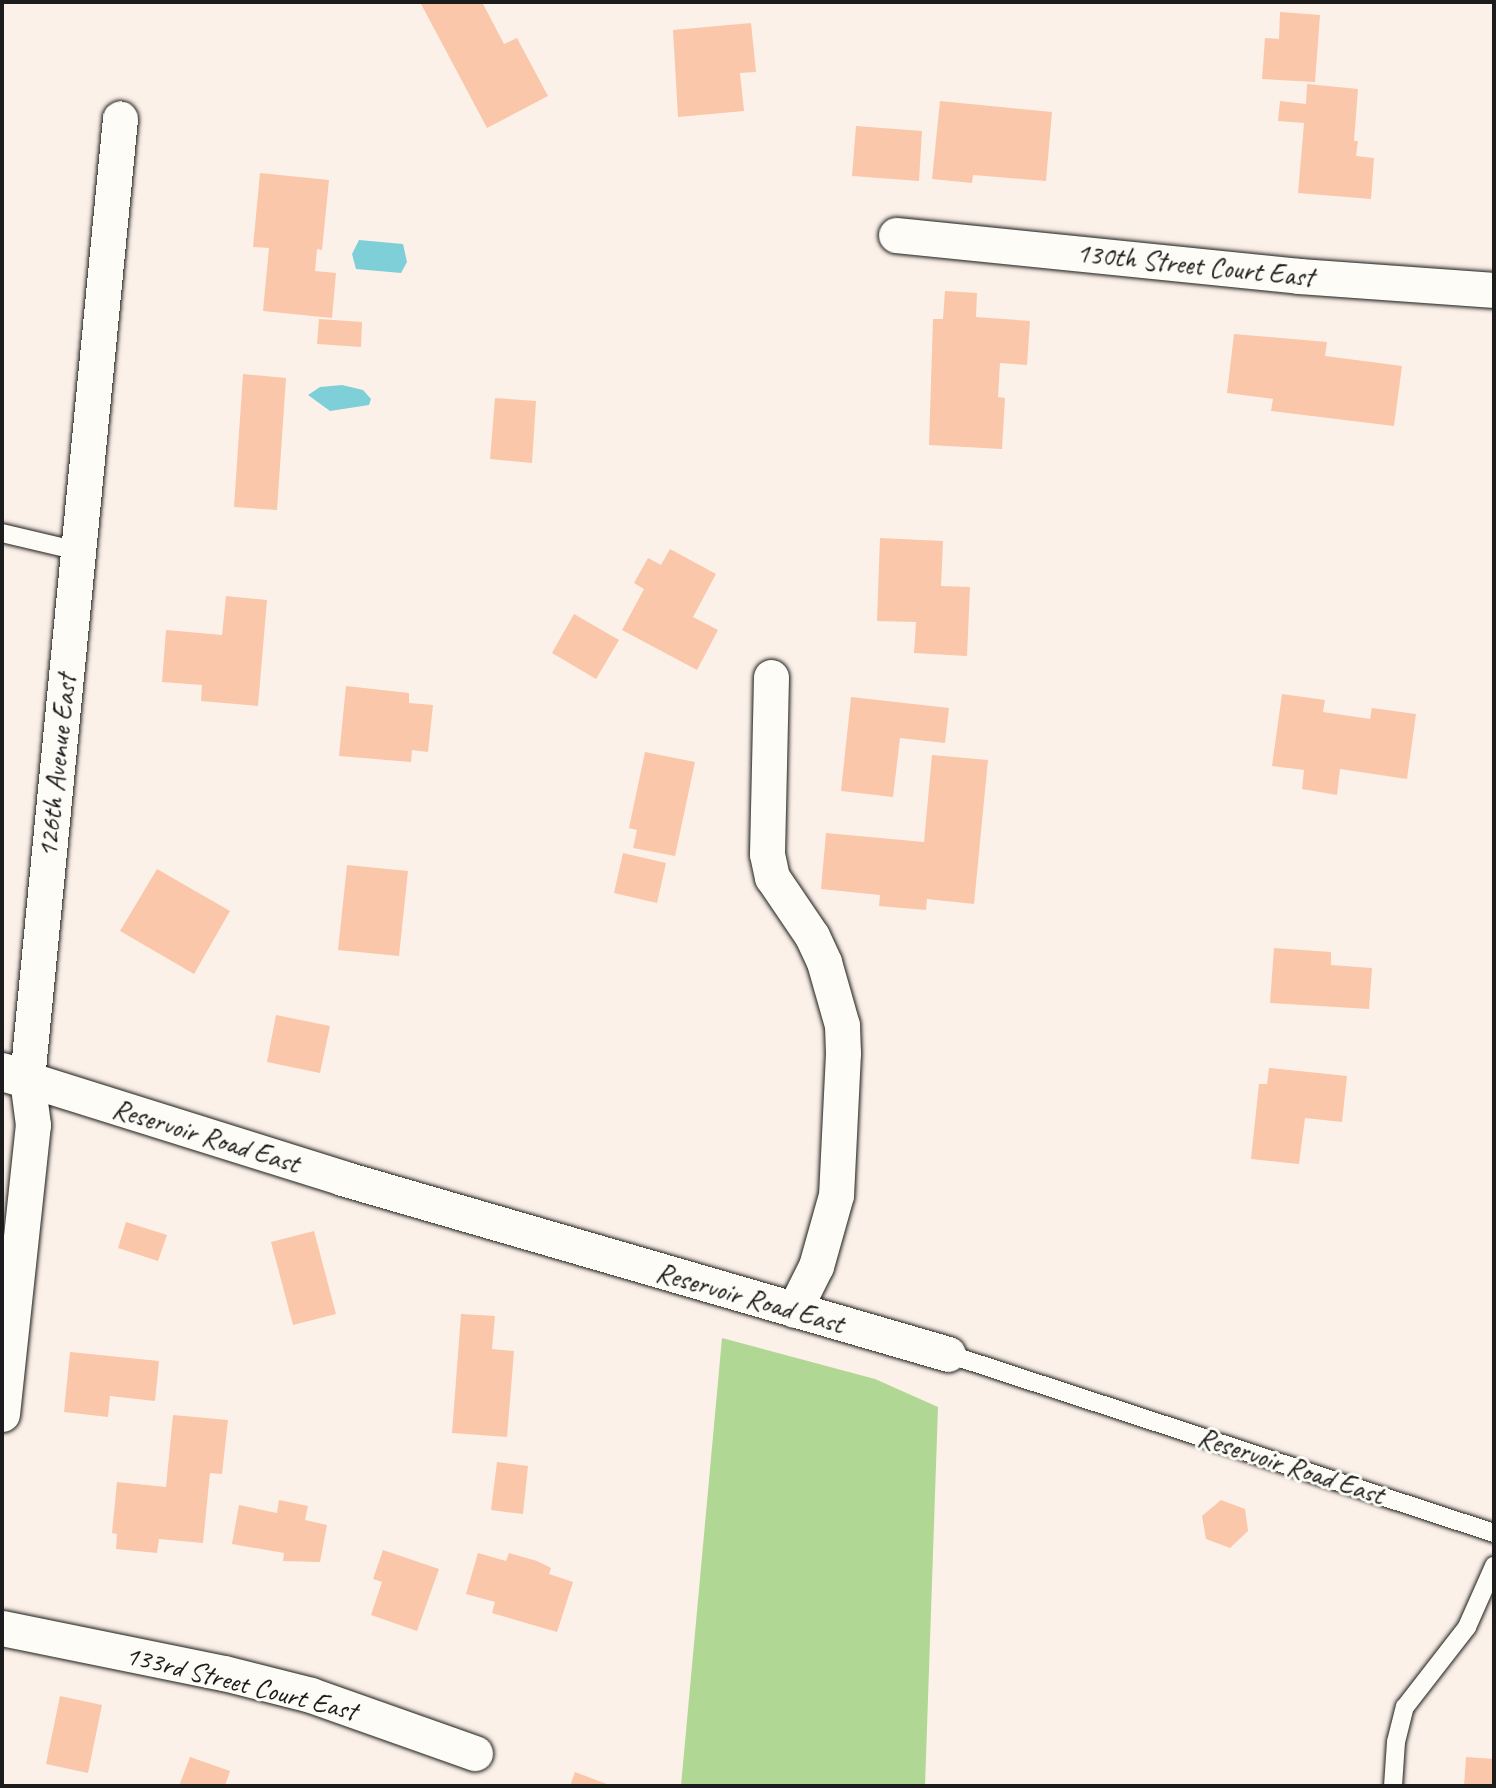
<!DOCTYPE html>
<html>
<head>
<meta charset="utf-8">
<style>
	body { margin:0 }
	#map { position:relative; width:1496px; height:1788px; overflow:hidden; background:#fcf1e8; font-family:Caveat,sans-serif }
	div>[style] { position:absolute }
	.green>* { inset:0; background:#b0d793 }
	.water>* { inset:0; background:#7ecfd7 }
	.building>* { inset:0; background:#fac7aa }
	.roads { filter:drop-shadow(0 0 2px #1c1c1c) drop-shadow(0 0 2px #1c1c1c) }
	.lane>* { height:18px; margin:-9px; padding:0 9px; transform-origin:9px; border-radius:9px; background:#fdfcf7 }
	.street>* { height:35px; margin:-17.5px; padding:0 17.5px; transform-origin:17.5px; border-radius:17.5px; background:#fdfcf7 }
	.secondary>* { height:38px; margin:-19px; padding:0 19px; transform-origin:19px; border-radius:19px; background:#fdfcf7 }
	span { translate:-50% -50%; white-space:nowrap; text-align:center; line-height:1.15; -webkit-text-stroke:6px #fdfcf7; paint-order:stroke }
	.street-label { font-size:28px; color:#1c1c1c }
	.frame { position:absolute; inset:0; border:4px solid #1c1c1c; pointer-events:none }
</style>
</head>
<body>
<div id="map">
	<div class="green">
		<i style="clip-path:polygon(722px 1338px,875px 1379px,938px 1407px,925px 1786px,681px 1786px)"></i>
	</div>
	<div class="water">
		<i style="clip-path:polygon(359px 240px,403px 244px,407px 262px,401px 273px,356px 269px,352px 254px)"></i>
		<i style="clip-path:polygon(342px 385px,363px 390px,371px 399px,369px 405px,330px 411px,308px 395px,320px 387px)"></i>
	</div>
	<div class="building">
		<i style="clip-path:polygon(420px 2px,482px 2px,504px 44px,517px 38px,548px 96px,487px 128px)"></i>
		<i style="clip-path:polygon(1280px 12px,1320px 15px,1315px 82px,1262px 79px,1265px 38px,1279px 39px)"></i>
		<i style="clip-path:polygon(751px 23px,756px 72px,740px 73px,744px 111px,678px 117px,673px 30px)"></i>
		<i style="clip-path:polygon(1307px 84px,1358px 89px,1354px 141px,1358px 141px,1356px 156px,1374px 158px,1371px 199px,1298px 193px,1304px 123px,1278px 121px,1280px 101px,1306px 104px)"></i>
		<i style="clip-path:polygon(940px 101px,1052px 112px,1046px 181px,973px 175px,972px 183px,932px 179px)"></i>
		<i style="clip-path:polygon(856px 126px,922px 131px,919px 181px,852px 176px)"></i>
		<i style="clip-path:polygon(260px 173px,329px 180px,322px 250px,317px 249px,315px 271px,336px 273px,332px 318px,263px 311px,269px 248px,253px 247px)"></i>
		<i style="clip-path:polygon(945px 291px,977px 293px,976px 317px,1030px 321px,1027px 365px,1000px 363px,998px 397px,1005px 398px,1002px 449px,929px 445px,933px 319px,943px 319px)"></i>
		<i style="clip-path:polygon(319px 319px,362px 322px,361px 347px,317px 344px)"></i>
		<i style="clip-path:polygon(1234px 334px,1327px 342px,1325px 356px,1402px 366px,1394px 426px,1271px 411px,1273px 399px,1227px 393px)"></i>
		<i style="clip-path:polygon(243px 374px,286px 378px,277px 510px,234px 507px)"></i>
		<i style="clip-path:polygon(495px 398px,536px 401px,532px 463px,490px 459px)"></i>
		<i style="clip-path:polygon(880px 538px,943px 541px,941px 586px,970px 587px,967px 656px,914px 653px,916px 622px,877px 621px)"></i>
		<i style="clip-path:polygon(670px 549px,716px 574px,693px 617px,718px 630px,697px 670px,622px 630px,644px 589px,634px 583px,648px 558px,661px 565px)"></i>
		<i style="clip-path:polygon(226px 596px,267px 600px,258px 706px,201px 701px,202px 685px,162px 682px,166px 630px,222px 635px)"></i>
		<i style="clip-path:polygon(574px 614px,619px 640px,596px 679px,552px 653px)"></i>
		<i style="clip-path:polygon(346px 686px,409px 693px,409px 703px,433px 705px,428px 752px,412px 750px,411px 762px,339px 756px)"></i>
		<i style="clip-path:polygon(1282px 694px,1325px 700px,1323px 712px,1370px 719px,1372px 708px,1416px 714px,1407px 779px,1340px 769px,1337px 795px,1302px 789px,1304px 770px,1272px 766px)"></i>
		<i style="clip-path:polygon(851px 697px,949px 708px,945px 743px,900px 738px,893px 797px,841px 791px)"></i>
		<i style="clip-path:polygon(645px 752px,695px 762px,675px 856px,633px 848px,637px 830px,629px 828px)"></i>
		<i style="clip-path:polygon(932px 755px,988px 760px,974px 904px,927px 899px,926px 910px,879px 906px,880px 895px,821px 889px,826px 833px,924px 842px)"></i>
		<i style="clip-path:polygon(623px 853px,666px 863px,657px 903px,614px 893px)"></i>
		<i style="clip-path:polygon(347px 865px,408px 871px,399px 956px,338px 950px)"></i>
		<i style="clip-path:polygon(157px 869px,230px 911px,194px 974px,120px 931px)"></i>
		<i style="clip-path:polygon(1274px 948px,1331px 952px,1331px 965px,1372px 968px,1369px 1009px,1270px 1003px)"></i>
		<i style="clip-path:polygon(276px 1015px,330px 1026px,320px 1073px,267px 1062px)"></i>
		<i style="clip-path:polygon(1269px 1068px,1347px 1076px,1342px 1122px,1305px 1118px,1299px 1164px,1251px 1159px,1259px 1084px,1267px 1084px)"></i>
		<i style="clip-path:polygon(126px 1222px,167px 1235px,158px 1261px,118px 1248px)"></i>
		<i style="clip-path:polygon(314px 1231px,336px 1314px,293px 1325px,271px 1242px)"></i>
		<i style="clip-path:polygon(461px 1314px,495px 1316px,492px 1349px,514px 1351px,507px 1437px,452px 1433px)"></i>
		<i style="clip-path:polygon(70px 1352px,159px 1361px,155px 1401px,110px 1396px,108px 1417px,64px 1412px)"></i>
		<i style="clip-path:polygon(173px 1415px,228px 1420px,222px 1474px,210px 1473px,203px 1543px,159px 1539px,157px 1553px,116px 1549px,117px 1534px,112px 1533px,117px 1482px,166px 1487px)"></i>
		<i style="clip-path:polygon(497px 1462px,528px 1466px,523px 1514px,491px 1510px)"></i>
		<i style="clip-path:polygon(279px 1500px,308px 1506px,305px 1520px,327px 1525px,320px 1562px,283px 1561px,284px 1553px,232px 1544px,239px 1505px,277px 1513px)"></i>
		<i style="clip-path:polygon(1221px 1500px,1245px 1509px,1248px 1531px,1230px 1548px,1206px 1539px,1202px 1516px)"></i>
		<i style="clip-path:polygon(383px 1550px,439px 1569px,417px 1631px,371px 1615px,382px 1582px,373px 1579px)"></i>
		<i style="clip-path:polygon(478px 1553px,506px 1561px,509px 1553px,537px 1561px,551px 1568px,549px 1574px,573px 1582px,557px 1632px,492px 1613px,495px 1602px,466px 1594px)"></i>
		<i style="clip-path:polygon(60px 1696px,102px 1705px,88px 1773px,46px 1764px)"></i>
		<i style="clip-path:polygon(190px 1757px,230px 1771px,225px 1786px,179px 1786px)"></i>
		<i style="clip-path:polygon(1466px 1757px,1494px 1759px,1494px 1786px,1464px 1786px)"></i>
		<i style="clip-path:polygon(575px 1772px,612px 1786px,570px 1786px)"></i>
	</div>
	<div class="roads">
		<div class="lane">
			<i style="left:2px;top:533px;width:78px;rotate:13.3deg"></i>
			<i style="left:948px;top:1354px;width:575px;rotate:18.15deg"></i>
			<i style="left:1393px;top:1786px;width:44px;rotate:-86.1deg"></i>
			<i style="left:1396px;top:1742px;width:36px;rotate:-76deg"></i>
			<i style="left:1405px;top:1707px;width:101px;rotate:-52.2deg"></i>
			<i style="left:1467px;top:1627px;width:67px;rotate:-66.1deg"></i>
		</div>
		<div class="street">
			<i style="left:896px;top:235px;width:405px;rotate:5.8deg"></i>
			<i style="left:1299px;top:276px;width:196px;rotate:4.1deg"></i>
			<i style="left:771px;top:677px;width:177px;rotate:91.3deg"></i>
			<i style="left:767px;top:854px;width:24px;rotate:78deg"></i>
			<i style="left:772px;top:877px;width:71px;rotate:55.9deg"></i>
			<i style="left:812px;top:936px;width:29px;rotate:65deg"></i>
			<i style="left:824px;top:962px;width:66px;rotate:74.1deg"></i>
			<i style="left:842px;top:1025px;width:28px;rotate:88deg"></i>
			<i style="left:843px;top:1053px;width:142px;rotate:92.8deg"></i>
			<i style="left:836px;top:1195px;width:74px;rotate:105.7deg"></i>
			<i style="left:816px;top:1266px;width:49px;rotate:116.6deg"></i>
			<i style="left:27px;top:1079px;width:330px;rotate:17.4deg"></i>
			<i style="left:342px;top:1178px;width:631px;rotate:16.19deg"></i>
			<i style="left:2px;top:1414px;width:291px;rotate:-83.9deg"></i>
			<i style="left:33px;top:1125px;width:46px;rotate:-97.4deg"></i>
			<i style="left:27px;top:1079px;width:965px;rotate:-84.47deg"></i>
			<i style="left:2px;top:1628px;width:227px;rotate:11.5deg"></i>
			<i style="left:224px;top:1673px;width:90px;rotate:14.2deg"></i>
			<i style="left:311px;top:1695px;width:174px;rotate:19.5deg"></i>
		</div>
		<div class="secondary">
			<i style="left:2px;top:1072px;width:26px;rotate:16deg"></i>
		</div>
	</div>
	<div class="street-label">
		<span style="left:1195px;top:265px;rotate:6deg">130th Street Court East</span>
		<span style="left:57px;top:766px;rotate:-84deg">126th Avenue East</span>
		<span style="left:206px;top:1136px;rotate:17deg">Reservoir Road East</span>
		<span style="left:750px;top:1298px;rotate:16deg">Reservoir Road East</span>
		<span style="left:1291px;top:1466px;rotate:18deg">Reservoir Road East</span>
		<span style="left:241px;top:1683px;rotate:14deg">133rd Street Court East</span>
	</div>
	<div class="frame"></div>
</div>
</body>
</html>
